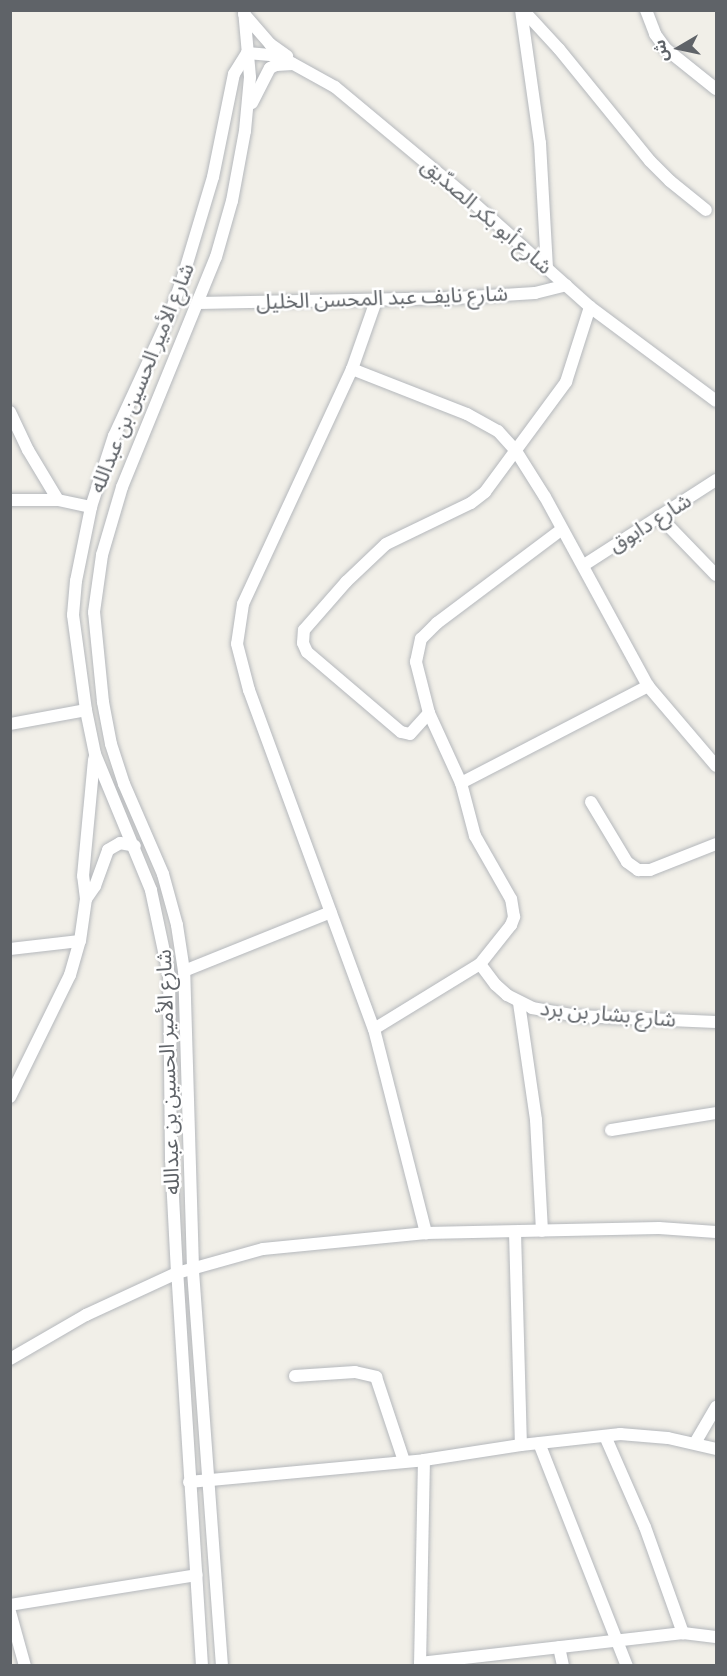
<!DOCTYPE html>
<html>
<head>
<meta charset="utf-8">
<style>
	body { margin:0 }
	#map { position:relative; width:727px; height:1676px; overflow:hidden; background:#f1efe8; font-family:Signika,"Noto Sans Arabic",sans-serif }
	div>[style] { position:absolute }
	.roads { filter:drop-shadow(0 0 2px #b5b8bc) drop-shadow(0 0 2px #b5b8bc) }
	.minor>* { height:12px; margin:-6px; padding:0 6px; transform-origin:6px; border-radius:6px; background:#fff }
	span { translate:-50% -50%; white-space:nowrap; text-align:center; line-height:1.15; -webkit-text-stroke:5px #fff; paint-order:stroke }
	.street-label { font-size:21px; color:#5f6368 }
	.frame { position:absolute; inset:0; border:12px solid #5f6368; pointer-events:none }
	.north { position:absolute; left:649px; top:18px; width:60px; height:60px; -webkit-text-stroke:4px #fff; paint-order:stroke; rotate:261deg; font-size:16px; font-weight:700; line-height:24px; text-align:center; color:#5f6368 }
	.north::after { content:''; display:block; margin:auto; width:21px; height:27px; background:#5f6368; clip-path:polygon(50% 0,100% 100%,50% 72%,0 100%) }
</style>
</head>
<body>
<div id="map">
	<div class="roads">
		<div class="minor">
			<i style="left:521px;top:10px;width:134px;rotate:81.9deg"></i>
			<i style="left:540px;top:143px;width:124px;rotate:86.8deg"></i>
			<i style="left:523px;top:10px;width:53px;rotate:47.3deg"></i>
			<i style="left:559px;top:49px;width:144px;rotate:50.9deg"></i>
			<i style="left:650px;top:161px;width:28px;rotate:45deg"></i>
			<i style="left:670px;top:181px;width:46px;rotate:38.9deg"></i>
			<i style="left:646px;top:10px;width:26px;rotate:69deg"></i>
			<i style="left:655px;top:34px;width:19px;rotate:54deg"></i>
			<i style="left:666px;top:49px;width:64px;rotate:38.7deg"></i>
			<i style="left:244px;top:14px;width:40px;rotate:49deg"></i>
			<i style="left:270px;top:44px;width:21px;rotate:35deg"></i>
			<i style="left:247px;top:53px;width:32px;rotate:5deg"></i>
			<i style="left:279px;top:56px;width:64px;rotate:29deg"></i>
			<i style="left:335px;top:87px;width:170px;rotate:39.8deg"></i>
			<i style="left:466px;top:196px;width:166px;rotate:41.8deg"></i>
			<i style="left:590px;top:307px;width:157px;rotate:36.7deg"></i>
			<i style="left:252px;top:103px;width:39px;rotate:-63deg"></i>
			<i style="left:270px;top:68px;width:7px;rotate:-27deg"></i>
			<i style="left:276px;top:65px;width:17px;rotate:-3deg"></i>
			<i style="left:376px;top:301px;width:72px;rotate:109.4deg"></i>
			<i style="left:352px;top:369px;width:259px;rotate:114.9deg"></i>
			<i style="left:243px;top:604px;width:40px;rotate:98.5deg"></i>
			<i style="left:237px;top:644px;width:48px;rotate:75.4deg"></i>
			<i style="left:249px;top:690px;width:361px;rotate:69.8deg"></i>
			<i style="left:374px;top:1029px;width:211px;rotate:75.7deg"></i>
			<i style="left:198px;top:303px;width:258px;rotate:-1.1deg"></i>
			<i style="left:456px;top:298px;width:79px;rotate:-3.6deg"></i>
			<i style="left:535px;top:293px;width:32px;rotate:-14deg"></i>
			<i style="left:352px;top:369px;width:123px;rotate:21.4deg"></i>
			<i style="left:467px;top:414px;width:35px;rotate:29deg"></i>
			<i style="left:498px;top:431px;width:27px;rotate:48deg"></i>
			<i style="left:516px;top:451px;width:54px;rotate:57.8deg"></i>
			<i style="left:545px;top:497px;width:215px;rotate:61.4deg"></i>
			<i style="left:648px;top:686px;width:105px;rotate:49.6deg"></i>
			<i style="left:10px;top:412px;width:42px;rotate:64.7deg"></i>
			<i style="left:28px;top:450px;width:58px;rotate:59deg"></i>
			<i style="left:10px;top:500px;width:48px"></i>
			<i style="left:58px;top:500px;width:34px;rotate:12deg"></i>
			<i style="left:659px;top:516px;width:82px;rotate:46deg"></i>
			<i style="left:584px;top:565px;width:157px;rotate:-32.8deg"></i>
			<i style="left:429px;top:713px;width:28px;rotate:132deg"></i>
			<i style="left:410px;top:734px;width:9px;rotate:-167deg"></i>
			<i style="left:401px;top:732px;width:123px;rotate:-139.6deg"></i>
			<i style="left:307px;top:652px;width:10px;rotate:-114deg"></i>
			<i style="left:303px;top:643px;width:13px;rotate:-86deg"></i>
			<i style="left:304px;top:630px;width:64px;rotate:-48.8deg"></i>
			<i style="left:346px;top:582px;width:55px;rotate:-43.5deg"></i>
			<i style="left:386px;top:544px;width:94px;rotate:-25.8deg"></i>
			<i style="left:471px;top:503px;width:18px;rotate:-38deg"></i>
			<i style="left:485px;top:492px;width:137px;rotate:-53.6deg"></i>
			<i style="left:566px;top:382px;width:79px;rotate:-72.3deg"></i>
			<i style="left:10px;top:724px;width:77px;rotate:-10.4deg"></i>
			<i style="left:461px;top:783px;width:211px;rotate:-27.4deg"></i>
			<i style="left:591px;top:802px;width:70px;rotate:59deg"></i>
			<i style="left:627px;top:862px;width:14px;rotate:36deg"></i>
			<i style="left:638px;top:870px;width:12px"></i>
			<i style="left:650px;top:870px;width:71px;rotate:-21.5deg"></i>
			<i style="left:86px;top:899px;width:16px;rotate:-55deg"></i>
			<i style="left:95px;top:886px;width:38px;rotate:-70deg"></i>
			<i style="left:108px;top:850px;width:14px;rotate:-30deg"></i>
			<i style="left:120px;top:843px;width:15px;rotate:11deg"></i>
			<i style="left:10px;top:949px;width:70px;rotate:-6.5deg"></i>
			<i style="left:480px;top:964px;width:26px;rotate:53deg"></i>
			<i style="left:496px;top:985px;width:15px;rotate:42deg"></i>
			<i style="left:507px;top:995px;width:28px;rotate:27deg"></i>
			<i style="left:532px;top:1008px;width:47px;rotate:9.9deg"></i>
			<i style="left:578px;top:1016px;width:138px;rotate:2.5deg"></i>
			<i style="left:184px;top:971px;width:158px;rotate:-21.9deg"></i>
			<i style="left:519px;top:1003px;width:118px;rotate:81.7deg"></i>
			<i style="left:536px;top:1120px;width:111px;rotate:86.9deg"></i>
			<i style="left:374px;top:1029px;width:124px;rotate:-31.5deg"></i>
			<i style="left:480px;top:964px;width:50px;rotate:-51.5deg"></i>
			<i style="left:511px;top:925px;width:9px;rotate:-69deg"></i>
			<i style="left:514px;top:917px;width:18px;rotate:-99deg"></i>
			<i style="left:511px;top:899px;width:73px;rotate:-119.7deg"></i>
			<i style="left:475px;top:836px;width:55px;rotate:-104.8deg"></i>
			<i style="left:461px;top:783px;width:77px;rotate:-114.6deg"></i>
			<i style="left:429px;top:713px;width:53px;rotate:-104.3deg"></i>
			<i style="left:416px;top:662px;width:24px;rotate:-78deg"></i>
			<i style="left:421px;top:639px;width:23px;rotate:-45deg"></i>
			<i style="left:437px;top:623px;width:156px;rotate:-36.9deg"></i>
			<i style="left:10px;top:1097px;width:136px;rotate:-63.8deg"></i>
			<i style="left:70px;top:975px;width:35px;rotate:-74deg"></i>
			<i style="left:80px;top:941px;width:42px;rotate:-81.9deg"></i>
			<i style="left:86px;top:899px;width:23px;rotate:-97deg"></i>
			<i style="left:83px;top:876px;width:117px;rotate:-84.6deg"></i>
			<i style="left:611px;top:1130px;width:106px;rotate:-9.2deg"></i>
			<i style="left:515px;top:1232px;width:213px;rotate:88.4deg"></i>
			<i style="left:10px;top:1359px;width:88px;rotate:-30.1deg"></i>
			<i style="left:86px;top:1315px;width:100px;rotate:-24.8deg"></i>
			<i style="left:177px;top:1273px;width:89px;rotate:-15.6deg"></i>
			<i style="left:263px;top:1249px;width:164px;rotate:-5.6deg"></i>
			<i style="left:426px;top:1233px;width:233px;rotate:-1.2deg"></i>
			<i style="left:659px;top:1228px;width:57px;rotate:4deg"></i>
			<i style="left:295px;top:1376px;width:60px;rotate:-3.8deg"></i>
			<i style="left:355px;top:1372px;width:22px;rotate:13deg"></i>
			<i style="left:376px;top:1377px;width:89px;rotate:71.6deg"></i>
			<i style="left:605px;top:1436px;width:99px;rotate:66.3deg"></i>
			<i style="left:645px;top:1527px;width:113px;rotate:70.3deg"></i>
			<i style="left:539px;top:1443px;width:240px;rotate:68.5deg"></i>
			<i style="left:695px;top:1443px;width:42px;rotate:-59.7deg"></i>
			<i style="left:189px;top:1482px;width:236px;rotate:-5.3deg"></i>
			<i style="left:424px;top:1460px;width:98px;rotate:-8.8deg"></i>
			<i style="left:521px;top:1445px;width:100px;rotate:-6.3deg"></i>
			<i style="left:620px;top:1434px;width:48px;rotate:4.8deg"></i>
			<i style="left:668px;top:1438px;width:49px;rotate:12.9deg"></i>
			<i style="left:10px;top:1605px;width:189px;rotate:-9.1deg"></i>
			<i style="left:10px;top:1612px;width:56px;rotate:74.5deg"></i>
			<i style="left:559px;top:1647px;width:19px;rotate:78deg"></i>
			<i style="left:420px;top:1663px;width:265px;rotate:-6.5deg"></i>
			<i style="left:683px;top:1633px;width:33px;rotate:7deg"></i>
			<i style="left:202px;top:1666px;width:394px;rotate:-93.6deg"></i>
			<i style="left:177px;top:1273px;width:114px;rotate:-93deg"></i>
			<i style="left:171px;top:1159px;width:184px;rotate:-90.6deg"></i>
			<i style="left:169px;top:975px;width:87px;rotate:-102deg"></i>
			<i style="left:151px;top:890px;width:147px;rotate:-112.4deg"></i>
			<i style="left:95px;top:754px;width:45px;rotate:-101.6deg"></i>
			<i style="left:86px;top:710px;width:96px;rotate:-97.8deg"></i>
			<i style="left:73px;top:615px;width:34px;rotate:-85deg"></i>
			<i style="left:76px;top:581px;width:76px;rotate:-78.5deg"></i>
			<i style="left:91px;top:507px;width:75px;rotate:-72.1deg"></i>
			<i style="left:114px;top:436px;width:131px;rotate:-65.2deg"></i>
			<i style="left:169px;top:317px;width:42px;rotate:-70.7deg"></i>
			<i style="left:183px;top:277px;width:104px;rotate:-73.3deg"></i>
			<i style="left:213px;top:177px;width:105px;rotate:-78.5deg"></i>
			<i style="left:234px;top:74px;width:25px;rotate:-58deg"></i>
			<i style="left:222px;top:1666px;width:399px;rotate:-94.2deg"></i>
			<i style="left:193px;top:1268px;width:297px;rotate:-91.7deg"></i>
			<i style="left:184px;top:971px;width:47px;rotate:-98.7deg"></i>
			<i style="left:177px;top:925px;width:53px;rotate:-105.4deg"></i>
			<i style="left:163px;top:874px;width:98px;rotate:-113.4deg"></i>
			<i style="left:124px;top:784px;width:42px;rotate:-108deg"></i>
			<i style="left:111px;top:744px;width:43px;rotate:-100.8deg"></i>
			<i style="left:103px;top:702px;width:90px;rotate:-95.7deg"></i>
			<i style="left:94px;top:612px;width:58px;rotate:-82deg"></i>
			<i style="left:102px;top:555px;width:71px;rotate:-73.6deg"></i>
			<i style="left:122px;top:487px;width:248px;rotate:-67.8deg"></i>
			<i style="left:216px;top:257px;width:58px;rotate:-74.1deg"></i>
			<i style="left:232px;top:201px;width:71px;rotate:-79.5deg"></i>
			<i style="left:245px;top:131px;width:54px;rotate:-84.7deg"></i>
			<i style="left:250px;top:77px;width:67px;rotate:-95.1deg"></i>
			<i style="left:420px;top:1666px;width:206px;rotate:-88.9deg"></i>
		</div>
	</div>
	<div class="street-label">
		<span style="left:487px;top:216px;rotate:41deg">شارع أبو بكر الصدّيق</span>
		<span style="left:382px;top:298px;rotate:-2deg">شارع نايف عبد المحسن الخليل</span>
		<span style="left:142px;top:378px;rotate:-68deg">شارع الأمير الحسين بن عبدالله</span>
		<span style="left:650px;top:523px;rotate:-32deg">شارع دابوق</span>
		<span style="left:608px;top:1014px;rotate:5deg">شارع بشار بن برد</span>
		<span style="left:168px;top:1072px;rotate:-92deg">شارع الأمير الحسين بن عبدالله</span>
	</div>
	<div class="frame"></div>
	<div class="north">ش</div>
</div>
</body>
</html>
